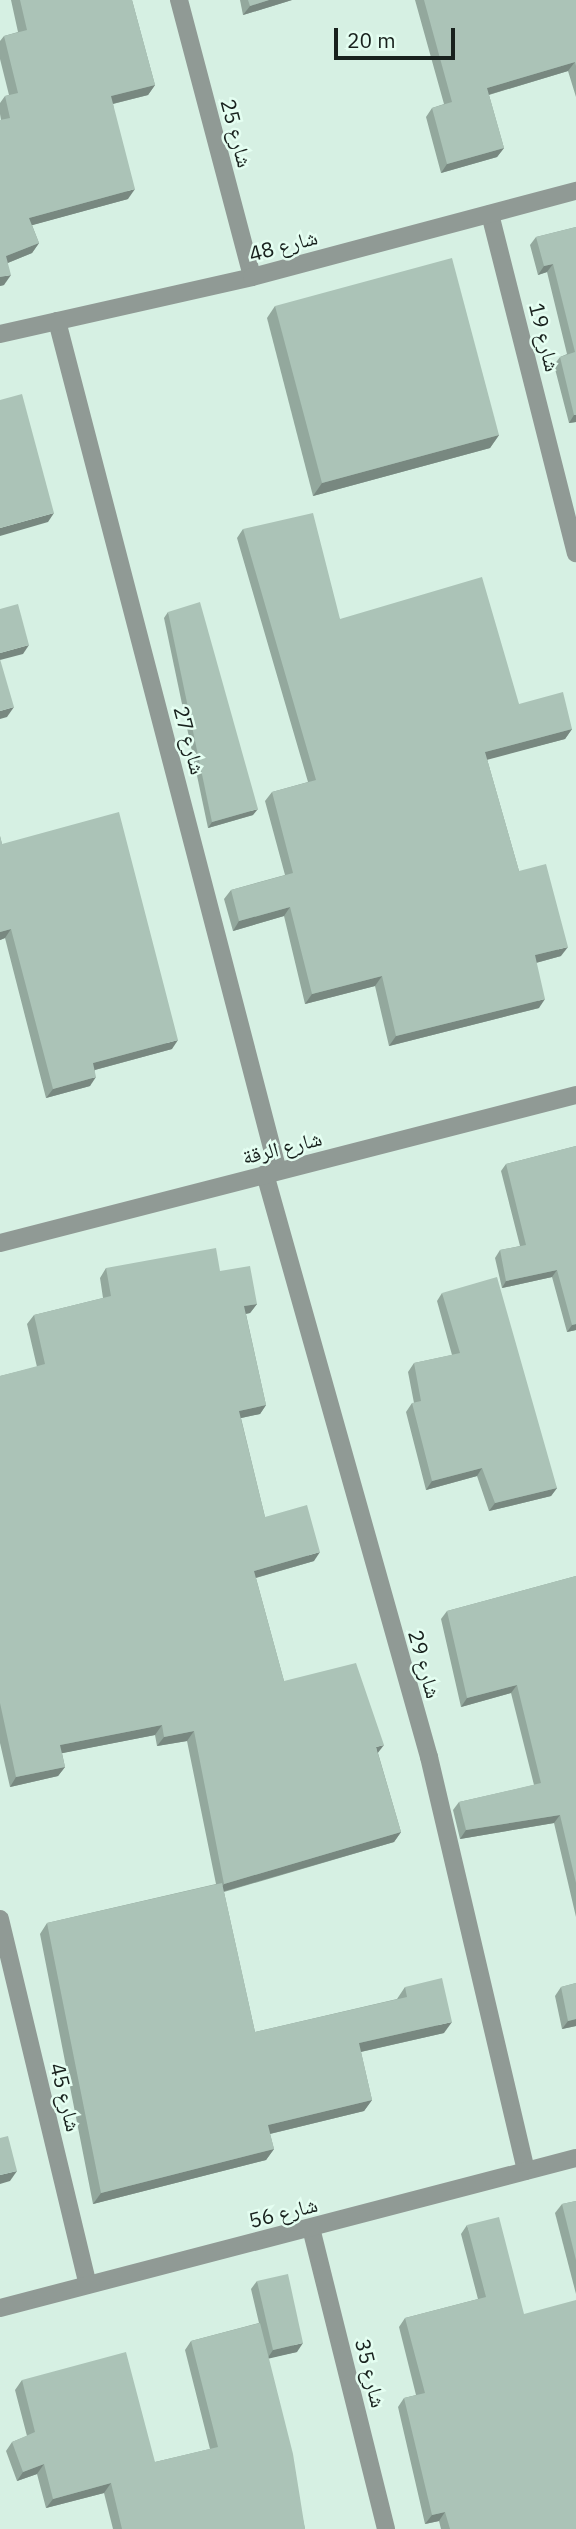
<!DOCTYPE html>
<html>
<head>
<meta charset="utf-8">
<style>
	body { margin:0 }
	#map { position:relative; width:576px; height:2529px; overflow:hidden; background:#d6f0e3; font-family:"IBM Plex Sans","Noto Naskh Arabic",sans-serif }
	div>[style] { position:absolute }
	.minor>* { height:18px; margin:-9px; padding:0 9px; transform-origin:9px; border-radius:9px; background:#909a95 }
	.tertiary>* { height:18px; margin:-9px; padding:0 9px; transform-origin:9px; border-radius:9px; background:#909a95 }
	.wall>* { inset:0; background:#93a89d }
	.shaded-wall>* { inset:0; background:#788880 }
	.building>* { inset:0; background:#abc3b7 }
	span { translate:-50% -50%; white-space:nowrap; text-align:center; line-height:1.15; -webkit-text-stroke:5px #e4fef1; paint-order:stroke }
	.street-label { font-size:21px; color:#18211d }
	.scale { position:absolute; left:334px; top:28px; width:121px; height:32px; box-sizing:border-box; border:4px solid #18211d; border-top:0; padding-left:9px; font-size:21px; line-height:24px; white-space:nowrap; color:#18211d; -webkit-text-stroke:5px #e4fef1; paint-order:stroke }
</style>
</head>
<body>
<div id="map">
	<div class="minor">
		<i style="left:179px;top:0;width:286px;rotate:75.2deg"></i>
		<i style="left:490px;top:214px;width:350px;rotate:75.8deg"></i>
		<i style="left:57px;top:321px;width:878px;rotate:75.43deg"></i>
		<i style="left:0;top:334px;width:258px;rotate:-12.7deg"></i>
		<i style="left:252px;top:277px;width:335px;rotate:-14.9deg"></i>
		<i style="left:265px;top:1174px;width:606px;rotate:74.29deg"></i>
		<i style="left:429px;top:1757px;width:425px;rotate:76.8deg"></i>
		<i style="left:0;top:1919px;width:376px;rotate:76.5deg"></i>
		<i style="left:311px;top:2228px;width:310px;rotate:76deg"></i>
		<i style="left:0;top:2308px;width:595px;rotate:-14.6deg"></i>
	</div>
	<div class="tertiary">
		<i style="left:0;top:1243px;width:595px;rotate:-14.41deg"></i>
	</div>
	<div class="wall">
		<i style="clip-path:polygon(11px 0,132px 0,155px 85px,148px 95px,113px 104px,128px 199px,32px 225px,39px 243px,32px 253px,8px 263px,4px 285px,0 286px,0 120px,1px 120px,0 114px,0 103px,5px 96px,9px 95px,0 59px,0 41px,4px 36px,18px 32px)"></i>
		<i style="clip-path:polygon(240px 0,292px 0,243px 15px)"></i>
		<i style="clip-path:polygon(415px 0,576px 0,576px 97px,568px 71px,489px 95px,504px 148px,497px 157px,441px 173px,426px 117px,432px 108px,444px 104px)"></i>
		<i style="clip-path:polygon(576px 227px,576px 422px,569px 423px,554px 365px,560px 357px,567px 354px,547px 272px,538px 275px,530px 245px,536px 237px)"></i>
		<i style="clip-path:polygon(275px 306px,499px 435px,490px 448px,313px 496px,267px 318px)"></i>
		<i style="clip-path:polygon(243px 529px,340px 619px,572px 729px,565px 739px,487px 759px,519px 871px,561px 956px,536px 963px,539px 1008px,389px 1046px,375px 986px,305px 1004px,284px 916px,233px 931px,224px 899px,231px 890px,285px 875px,265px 801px,272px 792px,308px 782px,237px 538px)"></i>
		<i style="clip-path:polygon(168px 612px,253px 815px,208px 828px,164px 618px)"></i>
		<i style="clip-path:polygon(0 836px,2px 844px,172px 1049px,95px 1070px,90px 1086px,46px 1098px,5px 938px,0 940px)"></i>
		<i style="clip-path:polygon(576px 1146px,576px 1330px,567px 1332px,552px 1277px,502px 1288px,495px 1258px,500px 1250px,520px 1246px,501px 1171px,506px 1164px)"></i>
		<i style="clip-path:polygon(106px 1268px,220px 1271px,257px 1304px,250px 1313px,246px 1314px,266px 1405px,260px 1414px,241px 1418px,265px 1517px,314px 1561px,256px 1578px,284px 1681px,378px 1753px,401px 1832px,394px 1842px,224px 1892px,255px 2032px,397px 1999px,405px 1987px,444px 2033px,361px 2052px,372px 2100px,364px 2111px,270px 2134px,274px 2149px,266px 2160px,93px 2204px,40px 1934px,47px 1923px,216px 1884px,187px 1741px,157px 1746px,155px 1735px,62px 1753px,65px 1767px,58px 1776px,10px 1787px,0 1743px,0 1376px,37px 1367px,27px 1324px,34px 1315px,103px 1298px,100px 1278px)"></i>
		<i style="clip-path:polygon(442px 1293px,557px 1488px,551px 1496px,489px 1511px,477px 1476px,426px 1490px,406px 1412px,412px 1403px,414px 1403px,408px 1372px,414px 1363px,452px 1355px,437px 1301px)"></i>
		<i style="clip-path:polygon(576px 1576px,576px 1917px,554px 1823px,460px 1839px,453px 1810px,459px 1802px,534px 1785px,511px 1693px,461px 1707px,441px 1619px,447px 1611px)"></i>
		<i style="clip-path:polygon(576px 1983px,576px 2026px,562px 2029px,555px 1996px,561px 1987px)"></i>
		<i style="clip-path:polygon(576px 2201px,576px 2294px,555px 2213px,562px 2204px)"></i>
		<i style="clip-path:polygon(467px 2225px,576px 2529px,441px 2529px,439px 2521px,425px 2524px,398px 2407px,404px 2398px,416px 2395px,399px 2327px,405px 2318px,478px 2299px,461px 2234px)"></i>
		<i style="clip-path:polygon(257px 2281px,297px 2352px,268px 2358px,305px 2529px,113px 2529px,104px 2493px,46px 2508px,37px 2474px,17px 2481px,6px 2451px,12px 2442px,27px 2436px,15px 2390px,22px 2380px,155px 2462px,210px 2449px,185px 2350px,191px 2341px,259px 2323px,251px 2289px)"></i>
	</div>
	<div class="shaded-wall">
		<i style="clip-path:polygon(269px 0,292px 0,243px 15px,250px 6px)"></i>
		<i style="clip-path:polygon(575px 62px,568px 71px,481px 97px,487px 88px)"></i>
		<i style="clip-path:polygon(155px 85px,148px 95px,104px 106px,111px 96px)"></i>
		<i style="clip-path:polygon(504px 148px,497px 157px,441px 173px,447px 164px)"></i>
		<i style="clip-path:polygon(135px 189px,128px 199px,22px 228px,29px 218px)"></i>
		<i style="clip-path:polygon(39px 243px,32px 253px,0 266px,6px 256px)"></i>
		<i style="clip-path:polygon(553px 264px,547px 272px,538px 275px,544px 266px)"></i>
		<i style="clip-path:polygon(11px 275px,4px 285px,0 286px,0 277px)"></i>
		<i style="clip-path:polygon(574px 415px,576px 415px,576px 422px,569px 423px)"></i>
		<i style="clip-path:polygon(499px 435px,490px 448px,313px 496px,322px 483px)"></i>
		<i style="clip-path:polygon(54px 513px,48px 522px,0 536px,0 528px)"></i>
		<i style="clip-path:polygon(29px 645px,23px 654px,0 660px,0 653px)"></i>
		<i style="clip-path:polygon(14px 707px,7px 717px,0 719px,0 711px)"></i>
		<i style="clip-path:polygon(572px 729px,565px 739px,479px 762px,485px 752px)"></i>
		<i style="clip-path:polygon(258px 809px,253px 815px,208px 828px,212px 822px)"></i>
		<i style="clip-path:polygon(290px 907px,284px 916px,233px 931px,239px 921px)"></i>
		<i style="clip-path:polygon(11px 929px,5px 938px,0 940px,0 932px)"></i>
		<i style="clip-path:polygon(568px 947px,561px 956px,528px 965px,535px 955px)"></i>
		<i style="clip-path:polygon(382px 976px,375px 986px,305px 1004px,312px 994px)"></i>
		<i style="clip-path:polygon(545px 999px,539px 1008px,389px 1046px,396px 1036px)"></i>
		<i style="clip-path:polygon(178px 1040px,172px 1049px,87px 1072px,93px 1063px)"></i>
		<i style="clip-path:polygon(96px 1077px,90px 1086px,46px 1098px,53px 1089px)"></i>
		<i style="clip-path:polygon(557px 1270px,552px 1277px,502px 1288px,506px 1281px)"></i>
		<i style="clip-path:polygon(257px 1304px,250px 1313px,238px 1315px,244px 1306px)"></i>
		<i style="clip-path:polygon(576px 1324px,576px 1330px,567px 1332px,572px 1325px)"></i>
		<i style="clip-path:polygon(266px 1405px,260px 1414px,232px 1420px,239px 1411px)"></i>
		<i style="clip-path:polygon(482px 1468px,477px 1476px,426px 1490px,432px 1481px)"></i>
		<i style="clip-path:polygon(557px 1488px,551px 1496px,489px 1511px,495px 1503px)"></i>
		<i style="clip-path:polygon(320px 1552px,314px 1561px,248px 1580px,254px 1571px)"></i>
		<i style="clip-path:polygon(517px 1685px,511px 1693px,461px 1707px,467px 1698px)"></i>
		<i style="clip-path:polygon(162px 1725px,155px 1735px,53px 1755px,60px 1745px)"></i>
		<i style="clip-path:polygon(194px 1731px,187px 1741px,157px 1746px,164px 1737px)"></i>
		<i style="clip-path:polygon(384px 1745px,377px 1754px,376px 1747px)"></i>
		<i style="clip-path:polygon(65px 1767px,58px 1776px,10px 1787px,16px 1777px)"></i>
		<i style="clip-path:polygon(560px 1815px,554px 1823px,460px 1839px,466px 1830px)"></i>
		<i style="clip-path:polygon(401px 1832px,394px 1842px,218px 1893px,224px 1884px)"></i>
		<i style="clip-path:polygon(576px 2019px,576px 2026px,562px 2029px,568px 2021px)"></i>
		<i style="clip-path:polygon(452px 2022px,444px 2033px,351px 2054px,359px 2043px)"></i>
		<i style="clip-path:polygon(372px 2100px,364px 2111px,261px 2136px,268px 2125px)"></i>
		<i style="clip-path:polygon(274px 2149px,266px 2160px,93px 2204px,101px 2193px)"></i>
		<i style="clip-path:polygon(17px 2171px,10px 2181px,0 2184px,0 2175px)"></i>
		<i style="clip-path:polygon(303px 2343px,297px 2352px,267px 2359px,273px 2350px)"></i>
		<i style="clip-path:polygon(44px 2464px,37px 2474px,17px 2481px,23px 2472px)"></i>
		<i style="clip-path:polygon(111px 2483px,104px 2493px,46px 2508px,53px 2499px)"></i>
		<i style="clip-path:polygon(445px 2512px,439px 2521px,425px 2524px,432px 2515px)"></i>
	</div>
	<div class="building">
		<i style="clip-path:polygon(20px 0,132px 0,155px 85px,111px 96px,135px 189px,29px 218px,39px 243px,6px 256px,11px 275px,0 277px,0 120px,10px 118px,5px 96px,18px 93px,4px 36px,27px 30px)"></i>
		<i style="clip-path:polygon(248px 0,269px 0,250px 6px)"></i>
		<i style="clip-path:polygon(424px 0,576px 0,576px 66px,575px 62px,487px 88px,504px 148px,447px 164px,432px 108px,452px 102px)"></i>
		<i style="clip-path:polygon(576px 227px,576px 415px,574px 415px,560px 357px,575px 352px,553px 264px,544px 266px,536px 237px)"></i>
		<i style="clip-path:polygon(452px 258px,499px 435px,322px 483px,275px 306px)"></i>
		<i style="clip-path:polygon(22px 394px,54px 513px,0 528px,0 400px)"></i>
		<i style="clip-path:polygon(313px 513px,340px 619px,482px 577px,519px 704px,563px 692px,572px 729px,485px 752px,519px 871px,546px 864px,568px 947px,535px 955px,545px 999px,396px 1036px,382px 976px,312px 994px,290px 907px,239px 921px,231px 890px,293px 873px,272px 792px,316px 780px,243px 529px)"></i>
		<i style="clip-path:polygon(200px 602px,258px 809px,212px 822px,168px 612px)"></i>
		<i style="clip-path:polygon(18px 604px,29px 645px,0 653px,0 609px)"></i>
		<i style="clip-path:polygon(0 659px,14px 707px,0 711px)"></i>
		<i style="clip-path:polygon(119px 812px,178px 1040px,93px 1063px,96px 1077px,53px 1089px,11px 929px,0 932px,0 836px,2px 844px)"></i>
		<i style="clip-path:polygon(576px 1146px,576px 1324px,572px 1325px,557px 1270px,506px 1281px,500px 1250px,526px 1245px,506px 1164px)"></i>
		<i style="clip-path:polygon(216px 1248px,220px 1271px,250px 1266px,257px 1304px,244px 1306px,266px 1405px,239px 1411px,265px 1517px,307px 1505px,320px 1552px,254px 1571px,284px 1681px,356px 1663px,384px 1745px,376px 1747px,401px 1832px,224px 1884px,194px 1731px,164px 1737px,162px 1725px,60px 1745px,65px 1767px,16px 1777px,0 1703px,0 1376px,45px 1364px,34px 1315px,111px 1296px,106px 1268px)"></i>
		<i style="clip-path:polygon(497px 1277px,557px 1488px,495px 1503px,482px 1468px,432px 1481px,412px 1403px,421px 1401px,414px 1363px,460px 1353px,442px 1293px)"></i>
		<i style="clip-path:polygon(576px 1576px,576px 1883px,560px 1815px,466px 1830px,459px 1802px,541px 1783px,517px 1685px,467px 1698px,447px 1611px)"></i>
		<i style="clip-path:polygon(222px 1883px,255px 2032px,407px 1997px,405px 1987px,442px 1978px,452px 2022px,359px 2043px,372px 2100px,268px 2125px,274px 2149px,101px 2193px,47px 1923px)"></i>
		<i style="clip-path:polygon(576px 1983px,576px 2019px,568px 2021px,561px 1987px)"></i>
		<i style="clip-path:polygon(8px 2136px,17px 2171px,0 2175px,0 2138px)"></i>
		<i style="clip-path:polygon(576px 2201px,576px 2260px,562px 2204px)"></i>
		<i style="clip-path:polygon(499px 2217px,524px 2314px,576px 2300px,576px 2529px,450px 2529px,445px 2512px,432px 2515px,404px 2398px,425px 2393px,405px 2318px,486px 2297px,467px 2225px)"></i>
		<i style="clip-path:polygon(288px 2274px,303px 2343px,273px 2350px,257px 2281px)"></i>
		<i style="clip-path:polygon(260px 2323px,293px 2454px,305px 2529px,122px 2529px,111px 2483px,53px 2499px,44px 2464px,23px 2472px,12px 2442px,35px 2432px,22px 2380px,126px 2352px,155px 2462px,218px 2447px,191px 2341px)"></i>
	</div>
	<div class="street-label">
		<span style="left:237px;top:133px;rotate:75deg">شارع 25</span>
		<span style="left:283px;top:245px;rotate:-15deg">شارع 48</span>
		<span style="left:545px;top:337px;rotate:76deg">شارع 19</span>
		<span style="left:190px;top:740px;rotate:75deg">شارع 27</span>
		<span style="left:282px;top:1147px;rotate:-14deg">شارع الرقة</span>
		<span style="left:425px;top:1664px;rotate:74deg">شارع 29</span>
		<span style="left:66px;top:2097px;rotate:76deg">شارع 45</span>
		<span style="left:283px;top:2212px;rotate:-14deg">شارع 56</span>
		<span style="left:371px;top:2373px;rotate:76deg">شارع 35</span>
	</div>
	<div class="scale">20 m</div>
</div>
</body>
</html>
